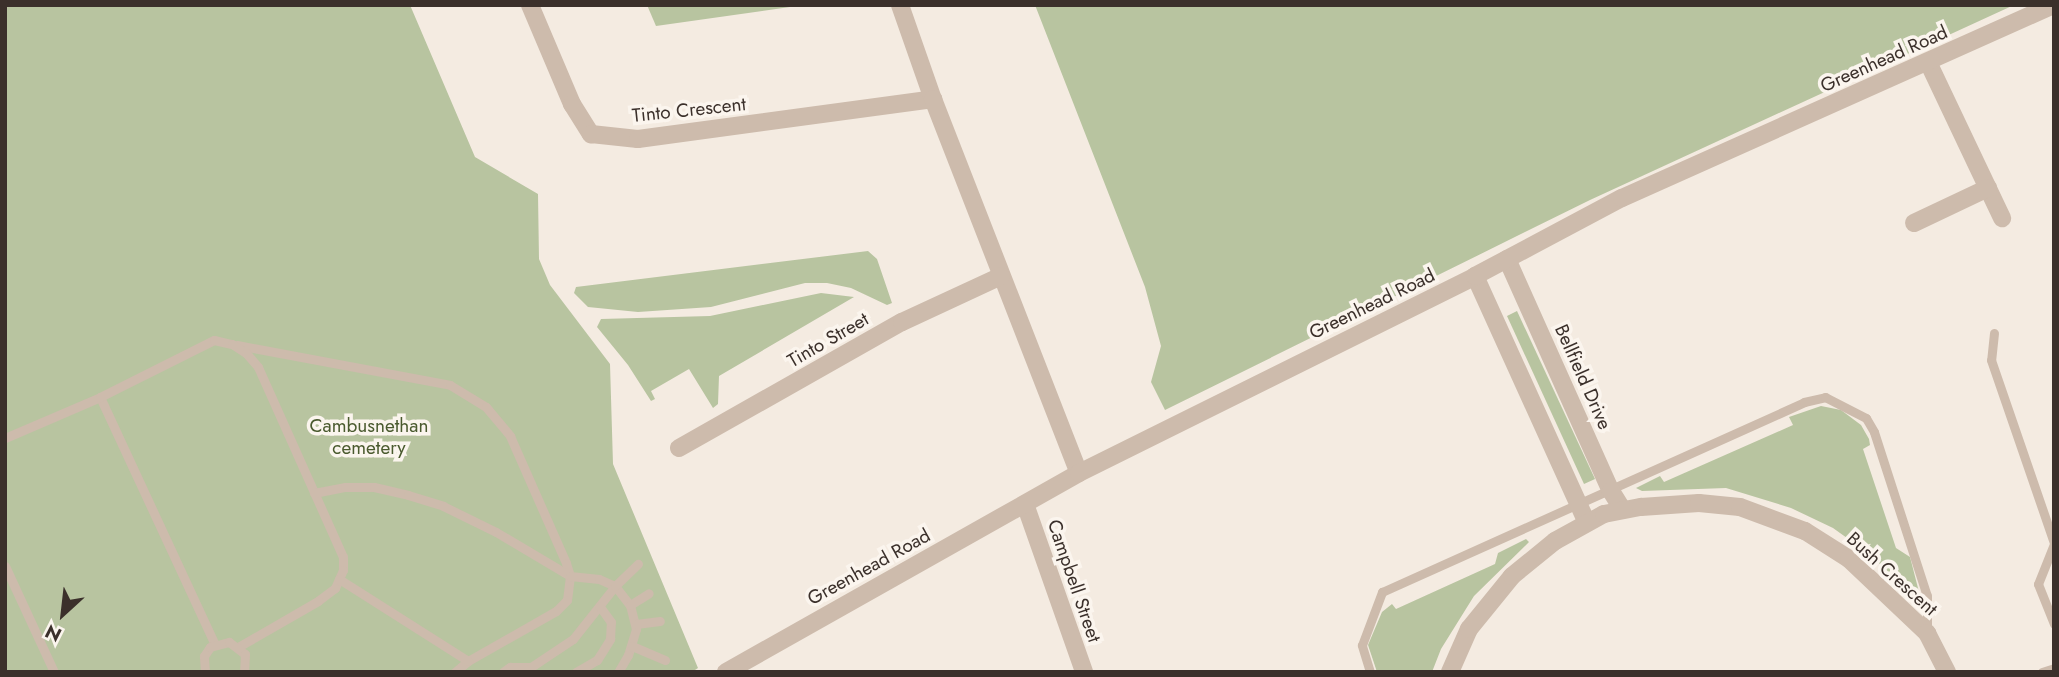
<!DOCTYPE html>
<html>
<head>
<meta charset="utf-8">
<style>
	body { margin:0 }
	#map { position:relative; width:2059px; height:677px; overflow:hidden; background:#f4ebe1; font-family:Jost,sans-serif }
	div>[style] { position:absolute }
	.green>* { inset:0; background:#b8c4a0 }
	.service>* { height:9px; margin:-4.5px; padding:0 4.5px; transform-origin:4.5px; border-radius:4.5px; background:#cdbbac }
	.minor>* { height:18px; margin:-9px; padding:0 9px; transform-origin:9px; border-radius:9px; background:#cdbbac }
	.tertiary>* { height:18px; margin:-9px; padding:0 9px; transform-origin:9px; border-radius:9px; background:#cdbbac }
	span { translate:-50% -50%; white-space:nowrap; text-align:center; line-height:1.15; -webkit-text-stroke:7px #fbf5ee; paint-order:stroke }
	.street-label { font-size:19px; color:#3b302b }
	.park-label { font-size:19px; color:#4a5a2e }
	.frame { position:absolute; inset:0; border:7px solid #3b302b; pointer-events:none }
	.north { position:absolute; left:28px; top:579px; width:70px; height:70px; -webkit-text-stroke:5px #fbf5ee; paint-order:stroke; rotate:207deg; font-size:19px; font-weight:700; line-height:28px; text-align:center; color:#3b302b }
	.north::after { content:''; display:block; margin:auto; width:24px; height:32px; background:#3b302b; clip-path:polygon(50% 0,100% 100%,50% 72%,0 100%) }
</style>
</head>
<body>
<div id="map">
	<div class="green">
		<i style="clip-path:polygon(5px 5px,410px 5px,475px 157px,538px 194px,539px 259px,550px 285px,610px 364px,613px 464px,698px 668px,692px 672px,5px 672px)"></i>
		<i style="clip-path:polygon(647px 5px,804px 5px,656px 26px)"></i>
		<i style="clip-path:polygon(1035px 5px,2014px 5px,1590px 200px,1165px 410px,1151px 382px,1161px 346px,1145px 287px)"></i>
		<i style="clip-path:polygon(868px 251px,877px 259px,892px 303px,887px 305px,851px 288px,827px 283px,805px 283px,711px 307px,638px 312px,588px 307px,574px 293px,576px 287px)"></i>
		<i style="clip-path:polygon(821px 293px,854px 297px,719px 376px,718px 404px,713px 408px,689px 369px,651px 391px,655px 399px,651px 401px,628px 365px,597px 327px,601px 319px,710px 316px)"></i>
		<i style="clip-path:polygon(1517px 311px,1595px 479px,1584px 484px,1507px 316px)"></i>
		<i style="clip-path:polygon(1821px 406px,1841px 410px,1861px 425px,1869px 439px,1870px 445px,1863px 449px,1896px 548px,1910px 557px,1919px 592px,1918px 599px,1868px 553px,1833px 528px,1791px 508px,1726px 488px,1642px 491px,1636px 488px,1660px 476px,1664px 482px,1793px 425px,1789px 417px)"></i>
		<i style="clip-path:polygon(1526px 539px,1529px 542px,1474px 596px,1441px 649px,1432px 672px,1377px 672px,1368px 645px,1382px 612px,1392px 604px,1396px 609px,1495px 564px,1498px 553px)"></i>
	</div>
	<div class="service">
		<i style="left:1994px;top:333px;width:27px;rotate:96deg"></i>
		<i style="left:1991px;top:360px;width:194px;rotate:71deg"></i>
		<i style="left:237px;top:345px;width:217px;rotate:10.6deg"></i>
		<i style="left:450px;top:385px;width:42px;rotate:31.4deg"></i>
		<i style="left:486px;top:407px;width:38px;rotate:50deg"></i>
		<i style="left:510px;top:436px;width:139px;rotate:66.2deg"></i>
		<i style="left:566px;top:563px;width:14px;rotate:73deg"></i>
		<i style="left:570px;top:576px;width:24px;rotate:97deg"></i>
		<i style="left:567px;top:600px;width:16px;rotate:135deg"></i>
		<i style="left:556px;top:611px;width:101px;rotate:150.4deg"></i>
		<i style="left:468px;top:661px;width:17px;rotate:140deg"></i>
		<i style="left:100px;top:397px;width:273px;rotate:65.1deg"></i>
		<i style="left:5px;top:438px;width:103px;rotate:-23.3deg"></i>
		<i style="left:100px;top:397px;width:127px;rotate:-26.6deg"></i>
		<i style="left:214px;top:340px;width:18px;rotate:13deg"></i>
		<i style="left:232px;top:344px;width:17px;rotate:33deg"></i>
		<i style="left:246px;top:353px;width:18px;rotate:49deg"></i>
		<i style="left:258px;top:367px;width:208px;rotate:65.9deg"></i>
		<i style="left:343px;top:557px;width:13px;rotate:90deg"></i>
		<i style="left:343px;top:570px;width:20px;rotate:114deg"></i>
		<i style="left:335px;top:588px;width:21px;rotate:143deg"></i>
		<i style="left:318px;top:601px;width:92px;rotate:150.1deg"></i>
		<i style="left:314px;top:493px;width:32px;rotate:-11deg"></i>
		<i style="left:345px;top:487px;width:29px"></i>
		<i style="left:374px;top:487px;width:35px;rotate:13deg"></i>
		<i style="left:408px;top:495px;width:37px;rotate:17deg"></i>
		<i style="left:443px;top:506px;width:59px;rotate:26.1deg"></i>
		<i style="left:496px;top:532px;width:86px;rotate:30.7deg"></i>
		<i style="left:570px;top:576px;width:29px;rotate:6deg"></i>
		<i style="left:599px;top:579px;width:17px;rotate:24deg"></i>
		<i style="left:615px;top:586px;width:24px;rotate:52deg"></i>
		<i style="left:630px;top:605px;width:25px;rotate:76deg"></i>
		<i style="left:636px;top:629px;width:27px;rotate:107deg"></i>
		<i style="left:628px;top:655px;width:20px;rotate:120deg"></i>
		<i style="left:2054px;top:544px;width:43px;rotate:111.8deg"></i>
		<i style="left:2038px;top:584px;width:43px;rotate:68.2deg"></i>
		<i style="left:5px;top:566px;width:117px;rotate:65.2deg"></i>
		<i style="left:339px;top:579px;width:153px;rotate:32.4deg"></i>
		<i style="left:630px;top:605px;width:22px;rotate:-32deg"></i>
		<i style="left:636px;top:624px;width:24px;rotate:-7deg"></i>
		<i style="left:632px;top:646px;width:36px;rotate:23deg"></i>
		<i style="left:205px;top:672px;width:16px;rotate:-94deg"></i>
		<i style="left:204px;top:656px;width:11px;rotate:-56deg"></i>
		<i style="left:210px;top:647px;width:20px;rotate:-15deg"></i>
		<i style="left:229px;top:642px;width:20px;rotate:37deg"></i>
		<i style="left:245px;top:654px;width:18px;rotate:93deg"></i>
		<i style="left:503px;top:672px;width:9px;rotate:-36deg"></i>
		<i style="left:510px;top:667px;width:21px"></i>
		<i style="left:531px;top:667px;width:50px;rotate:-33.7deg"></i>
		<i style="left:573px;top:639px;width:68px;rotate:-51.6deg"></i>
		<i style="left:615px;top:586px;width:32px;rotate:-44deg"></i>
		<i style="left:576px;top:672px;width:24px;rotate:-30deg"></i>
		<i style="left:597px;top:660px;width:25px;rotate:-58deg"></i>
		<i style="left:610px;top:639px;width:17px;rotate:-87deg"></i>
		<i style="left:611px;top:622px;width:19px;rotate:-126deg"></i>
		<i style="left:1370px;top:672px;width:28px;rotate:-107deg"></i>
		<i style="left:1362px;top:645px;width:57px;rotate:-69.3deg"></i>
		<i style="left:1382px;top:592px;width:463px;rotate:-24.2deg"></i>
		<i style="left:1804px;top:402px;width:22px;rotate:-13deg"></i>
		<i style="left:1825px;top:397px;width:46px;rotate:27.1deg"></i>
		<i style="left:1866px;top:418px;width:16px;rotate:60deg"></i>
		<i style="left:1874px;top:432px;width:172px;rotate:72.1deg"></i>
		<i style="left:1927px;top:596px;width:34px;rotate:90deg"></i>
		<i style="left:2042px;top:672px;width:13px;rotate:-18deg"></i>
	</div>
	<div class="minor">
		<i style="left:530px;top:5px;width:108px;rotate:67deg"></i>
		<i style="left:572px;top:104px;width:36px;rotate:58deg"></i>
		<i style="left:591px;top:134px;width:47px;rotate:6.1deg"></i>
		<i style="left:638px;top:139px;width:298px;rotate:-7.7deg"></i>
		<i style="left:900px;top:5px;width:100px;rotate:70.7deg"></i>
		<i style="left:933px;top:99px;width:401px;rotate:68.7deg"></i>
		<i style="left:1928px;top:62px;width:173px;rotate:64.6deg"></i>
		<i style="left:1914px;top:223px;width:82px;rotate:-25.3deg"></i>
		<i style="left:1507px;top:259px;width:254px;rotate:65.9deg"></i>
		<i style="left:1611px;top:491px;width:22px;rotate:58deg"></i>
		<i style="left:1475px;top:276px;width:269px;rotate:65.6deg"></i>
		<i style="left:679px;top:448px;width:256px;rotate:-29.5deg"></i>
		<i style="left:902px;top:322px;width:109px;rotate:-24.9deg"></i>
		<i style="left:1450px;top:672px;width:47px;rotate:-66.2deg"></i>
		<i style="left:1469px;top:629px;width:68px;rotate:-50.9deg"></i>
		<i style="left:1512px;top:576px;width:55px;rotate:-39.1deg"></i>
		<i style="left:1555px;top:541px;width:56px;rotate:-28.9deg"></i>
		<i style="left:1604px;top:514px;width:38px;rotate:-11deg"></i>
		<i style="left:1641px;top:507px;width:58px;rotate:-3.9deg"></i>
		<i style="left:1699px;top:503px;width:41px;rotate:5.6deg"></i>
		<i style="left:1740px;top:507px;width:69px;rotate:20.3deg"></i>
		<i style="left:1805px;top:531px;width:52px;rotate:32.5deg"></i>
		<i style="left:1849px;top:559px;width:108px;rotate:43.5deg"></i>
		<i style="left:1927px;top:633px;width:44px;rotate:62.9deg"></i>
	</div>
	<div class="tertiary">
		<i style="left:1025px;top:504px;width:178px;rotate:70.6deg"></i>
		<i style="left:726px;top:672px;width:405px;rotate:-29.4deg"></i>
		<i style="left:1079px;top:473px;width:442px;rotate:-26.4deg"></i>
		<i style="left:1475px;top:276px;width:166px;rotate:-28deg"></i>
		<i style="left:1622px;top:198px;width:472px;rotate:-24.1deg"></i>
	</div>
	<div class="street-label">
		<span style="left:1884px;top:59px;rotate:-24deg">Greenhead Road</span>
		<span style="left:689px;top:110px;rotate:-6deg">Tinto Crescent</span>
		<span style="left:1372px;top:304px;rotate:-26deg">Greenhead Road</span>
		<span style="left:828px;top:340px;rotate:-30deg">Tinto Street</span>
		<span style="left:1583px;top:377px;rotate:66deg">Bellfield Drive</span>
		<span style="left:869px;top:567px;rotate:-29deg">Greenhead Road</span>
		<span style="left:1892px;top:574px;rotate:42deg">Bush Crescent</span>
		<span style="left:1074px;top:581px;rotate:71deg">Campbell Street</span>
	</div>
	<div class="park-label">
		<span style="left:369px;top:437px">Cambusnethan<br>cemetery</span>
	</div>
	<div class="frame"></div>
	<div class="north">N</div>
</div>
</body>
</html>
